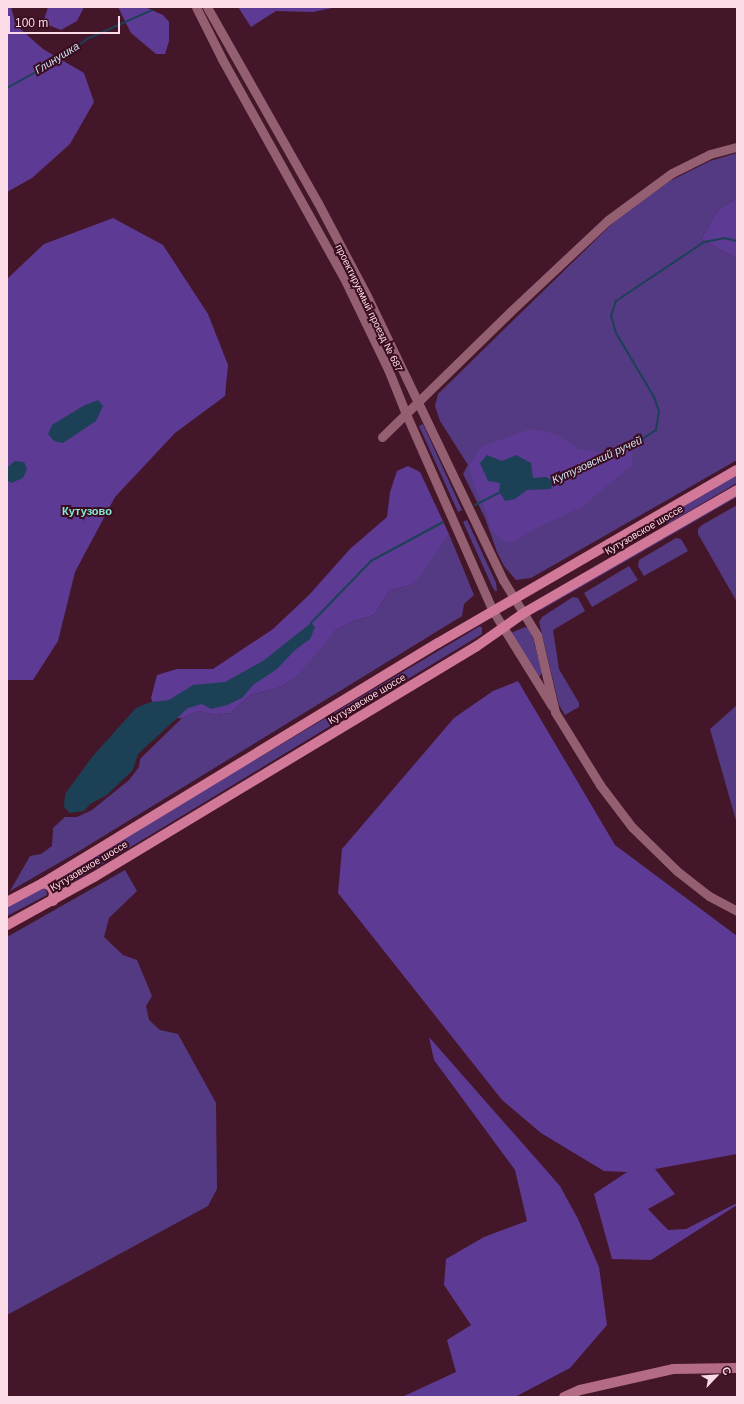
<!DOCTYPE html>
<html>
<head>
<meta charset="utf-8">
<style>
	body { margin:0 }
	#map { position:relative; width:744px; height:1404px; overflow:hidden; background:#441629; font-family:Arial,sans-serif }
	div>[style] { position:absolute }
	.green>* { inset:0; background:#543a82 }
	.forest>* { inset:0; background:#5d3b94 }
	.water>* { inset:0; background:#1c4056 }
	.stream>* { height:2px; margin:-1px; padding:0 1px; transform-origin:1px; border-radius:1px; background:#1c4056 }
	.street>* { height:9px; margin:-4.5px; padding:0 4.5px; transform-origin:4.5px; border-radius:4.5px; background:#955f72 }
	.secondary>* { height:10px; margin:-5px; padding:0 5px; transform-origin:5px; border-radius:5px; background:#b46c86 }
	.primary>* { height:10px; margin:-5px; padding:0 5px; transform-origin:5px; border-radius:5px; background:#d2799a }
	span { translate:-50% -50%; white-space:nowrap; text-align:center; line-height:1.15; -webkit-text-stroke:4px #390c1f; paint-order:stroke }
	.street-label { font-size:10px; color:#fbdbe5 }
	.water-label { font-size:11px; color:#cae2f2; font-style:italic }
	.neighbourhood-label { font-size:11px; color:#87ebd4; font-weight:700 }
	.frame { position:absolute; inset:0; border:8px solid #fbdbe5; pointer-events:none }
	.north { position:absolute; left:696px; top:1356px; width:40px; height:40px; -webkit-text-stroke:3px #390c1f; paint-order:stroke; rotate:65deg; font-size:11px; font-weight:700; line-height:16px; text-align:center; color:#fbdbe5 }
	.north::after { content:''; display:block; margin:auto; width:14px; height:18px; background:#fbdbe5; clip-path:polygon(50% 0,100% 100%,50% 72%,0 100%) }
	.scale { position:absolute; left:8px; top:16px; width:112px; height:18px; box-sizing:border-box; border:2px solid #fbdbe5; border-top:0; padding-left:5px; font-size:12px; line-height:14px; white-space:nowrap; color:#fbdbe5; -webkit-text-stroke:3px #390c1f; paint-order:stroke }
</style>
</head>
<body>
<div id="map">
	<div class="green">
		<i style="clip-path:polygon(737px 153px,737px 198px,718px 210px,701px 239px,737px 259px,737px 460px,531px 578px,516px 580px,504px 566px,497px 552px,485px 518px,463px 474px,468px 465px,440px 421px,435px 406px,438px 394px,616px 220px,670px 181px,710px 161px)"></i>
		<i style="clip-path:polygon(423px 424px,462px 510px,458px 512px,419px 426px)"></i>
		<i style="clip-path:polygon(737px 475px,737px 483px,669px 523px,666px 523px,665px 517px)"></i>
		<i style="clip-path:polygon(737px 493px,737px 497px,541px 610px,539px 610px)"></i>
		<i style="clip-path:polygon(737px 505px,737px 602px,698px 534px,698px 529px,702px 525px)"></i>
		<i style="clip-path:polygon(467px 520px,496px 583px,497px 591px,495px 591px,492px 586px,463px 522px)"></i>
		<i style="clip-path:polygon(449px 534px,474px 595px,464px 604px,462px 616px,76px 853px,10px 891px,30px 856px,41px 854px,52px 846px,53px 828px,65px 817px,77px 817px,92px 810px,129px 780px,139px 767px,140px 759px,182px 718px,199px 711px,216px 715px,231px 713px,250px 695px,281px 687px,297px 676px,326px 639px,335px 631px,353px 621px,374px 615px,390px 590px,413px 585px,437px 542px)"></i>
		<i style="clip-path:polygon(676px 538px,681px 539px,688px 551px,644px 576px,638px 566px,639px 560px)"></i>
		<i style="clip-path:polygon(629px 566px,638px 580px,592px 607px,584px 593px)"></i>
		<i style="clip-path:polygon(573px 597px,578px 598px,585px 611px,553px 630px,559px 669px,579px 703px,579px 707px,565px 715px,559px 705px,539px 622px,542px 617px)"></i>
		<i style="clip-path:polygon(480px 626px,482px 628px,482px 634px,58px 891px,57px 884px,53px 883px,211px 786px)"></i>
		<i style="clip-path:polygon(525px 627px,528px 628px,532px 634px,542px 673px,539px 677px,511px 633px)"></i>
		<i style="clip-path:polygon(737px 705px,737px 824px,710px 729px)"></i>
		<i style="clip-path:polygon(125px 870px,137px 891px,109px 918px,104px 937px,123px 955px,137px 960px,152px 996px,146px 1006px,149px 1020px,160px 1030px,178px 1034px,216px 1103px,217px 1189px,208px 1206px,7px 1315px,7px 937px)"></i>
		<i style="clip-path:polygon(43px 888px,46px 888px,47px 895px,7px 916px,7px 906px)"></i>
	</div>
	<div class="forest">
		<i style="clip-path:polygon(7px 7px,11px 7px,16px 25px,43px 49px,84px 73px,94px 102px,70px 144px,32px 178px,7px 192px)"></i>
		<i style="clip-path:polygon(48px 7px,84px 7px,77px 21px,61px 30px,43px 23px)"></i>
		<i style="clip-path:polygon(118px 7px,145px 7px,163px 15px,169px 22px,169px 41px,165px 54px,156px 54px,131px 33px)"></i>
		<i style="clip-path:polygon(238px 7px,337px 7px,313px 12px,276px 11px,251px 27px)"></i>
		<i style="clip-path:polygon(737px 198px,737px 259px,701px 239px,718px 210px)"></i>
		<i style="clip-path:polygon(113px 218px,163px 245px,208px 314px,228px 365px,225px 396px,175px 433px,115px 497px,75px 572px,58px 641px,33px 680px,7px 680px,7px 279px,44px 244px)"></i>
		<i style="clip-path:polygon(530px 429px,556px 434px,578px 449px,603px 453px,623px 443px,632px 453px,632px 465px,582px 507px,540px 526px,513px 542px,505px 542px,491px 529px,485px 509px,474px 485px,469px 465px,481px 447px)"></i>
		<i style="clip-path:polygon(408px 466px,420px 472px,449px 534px,413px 585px,390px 590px,374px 615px,353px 621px,335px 631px,297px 676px,281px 687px,250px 695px,231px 713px,216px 715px,199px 711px,182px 718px,159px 719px,151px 698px,157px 675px,177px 669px,213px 669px,273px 629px,309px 595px,350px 549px,387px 517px,390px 492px,397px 471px)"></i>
		<i style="clip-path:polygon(518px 681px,615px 845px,737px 936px,737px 1154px,655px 1169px,675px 1194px,648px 1209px,668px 1230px,686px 1229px,737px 1203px,737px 1205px,651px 1260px,612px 1259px,594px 1194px,627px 1172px,604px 1171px,541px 1133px,502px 1100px,338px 893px,342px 849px,454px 718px,493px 691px)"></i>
		<i style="clip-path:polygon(429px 1037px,560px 1186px,578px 1219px,599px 1267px,607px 1325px,570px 1368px,515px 1397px,402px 1397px,456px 1372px,447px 1340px,471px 1325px,444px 1285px,446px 1259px,484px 1237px,527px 1221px,515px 1170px,434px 1060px)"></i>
	</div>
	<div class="water">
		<i style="clip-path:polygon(98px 400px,103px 406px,96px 421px,63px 443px,54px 441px,48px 434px,52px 425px,83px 406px)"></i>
		<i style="clip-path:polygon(487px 455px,502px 461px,516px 455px,531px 463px,533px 478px,546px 477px,554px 481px,551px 489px,527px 490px,515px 499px,505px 501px,499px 491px,500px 483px,488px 481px,480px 463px)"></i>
		<i style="clip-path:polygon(15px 461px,24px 462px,27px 469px,23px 478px,11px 483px,7px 480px,7px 468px)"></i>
		<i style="clip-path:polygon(311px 623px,315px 627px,310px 639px,295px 650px,277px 669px,253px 685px,242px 698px,227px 705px,211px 709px,202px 704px,188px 708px,138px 754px,133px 770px,107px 795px,90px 804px,84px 811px,70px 813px,64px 807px,65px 794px,92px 757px,136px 708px,151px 702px,169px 700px,193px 685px,225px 682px,263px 661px)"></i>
	</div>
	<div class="stream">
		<i style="left:7px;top:88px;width:62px;rotate:-29.1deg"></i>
		<i style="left:61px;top:58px;width:32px;rotate:-36deg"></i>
		<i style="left:87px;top:39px;width:71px;rotate:-24deg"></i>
		<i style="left:553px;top:482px;width:101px;rotate:-25.8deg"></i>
		<i style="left:644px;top:438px;width:14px;rotate:-34deg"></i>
		<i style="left:656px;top:430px;width:18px;rotate:-81deg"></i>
		<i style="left:659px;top:412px;width:16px;rotate:-108deg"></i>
		<i style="left:654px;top:397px;width:74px;rotate:-120.7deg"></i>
		<i style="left:616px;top:333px;width:18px;rotate:-106deg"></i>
		<i style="left:611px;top:316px;width:16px;rotate:-72deg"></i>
		<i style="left:616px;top:301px;width:106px;rotate:-33.8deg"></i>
		<i style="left:704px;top:242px;width:20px;rotate:-11deg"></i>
		<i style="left:724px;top:238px;width:13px;rotate:13deg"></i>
		<i style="left:475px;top:505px;width:30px;rotate:-27deg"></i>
		<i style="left:311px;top:623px;width:86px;rotate:-45.9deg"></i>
		<i style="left:371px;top:561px;width:82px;rotate:-28.4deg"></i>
	</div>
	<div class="street">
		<i style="left:196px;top:7px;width:58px;rotate:63.4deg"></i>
		<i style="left:222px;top:59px;width:251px;rotate:60.9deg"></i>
		<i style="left:344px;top:278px;width:101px;rotate:64.2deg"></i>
		<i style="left:388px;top:369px;width:48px;rotate:68.2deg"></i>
		<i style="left:406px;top:414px;width:215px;rotate:66.2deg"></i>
		<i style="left:493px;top:611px;width:112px;rotate:58.2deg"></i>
		<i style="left:207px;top:7px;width:225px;rotate:60.5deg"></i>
		<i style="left:318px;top:203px;width:105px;rotate:62.2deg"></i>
		<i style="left:367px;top:296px;width:315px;rotate:64.4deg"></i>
		<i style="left:503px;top:580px;width:65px;rotate:58.3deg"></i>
		<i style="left:537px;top:635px;width:79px;rotate:76.8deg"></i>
		<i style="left:555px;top:712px;width:86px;rotate:58.3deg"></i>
		<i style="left:600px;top:785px;width:53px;rotate:52.7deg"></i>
		<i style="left:632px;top:827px;width:63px;rotate:44.4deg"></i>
		<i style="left:677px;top:871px;width:41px;rotate:38deg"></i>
		<i style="left:709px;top:896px;width:32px;rotate:28deg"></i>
		<i style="left:382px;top:437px;width:180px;rotate:-44.3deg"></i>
		<i style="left:511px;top:311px;width:133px;rotate:-43.2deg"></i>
		<i style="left:608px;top:220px;width:79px;rotate:-36.3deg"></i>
		<i style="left:672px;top:173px;width:42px;rotate:-26.6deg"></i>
		<i style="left:710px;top:154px;width:28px;rotate:-15deg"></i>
	</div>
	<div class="secondary">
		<i style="left:564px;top:1397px;width:17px;rotate:-24deg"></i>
		<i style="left:580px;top:1390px;width:95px;rotate:-12.7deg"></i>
		<i style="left:673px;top:1369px;width:64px;rotate:-0.9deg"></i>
	</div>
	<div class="primary">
		<i style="left:43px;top:883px;width:7px;rotate:16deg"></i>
		<i style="left:50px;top:885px;width:8px;rotate:60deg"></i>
		<i style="left:54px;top:892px;width:9px;rotate:96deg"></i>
		<i style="left:7px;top:902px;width:41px;rotate:-27.8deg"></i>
		<i style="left:43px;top:883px;width:462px;rotate:-31.3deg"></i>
		<i style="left:438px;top:643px;width:345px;rotate:-30.1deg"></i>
		<i style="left:7px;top:925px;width:99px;rotate:-28.9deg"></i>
		<i style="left:94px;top:877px;width:447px;rotate:-31.1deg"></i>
		<i style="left:477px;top:646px;width:57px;rotate:-35.1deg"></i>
		<i style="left:524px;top:613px;width:246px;rotate:-30deg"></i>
	</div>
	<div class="street-label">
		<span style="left:369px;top:308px;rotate:64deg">проектируемый проезд № 687</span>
		<span style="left:644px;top:530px;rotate:-30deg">Кутузовское шоссе</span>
		<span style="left:367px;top:699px;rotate:-31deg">Кутузовское шоссе</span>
		<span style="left:89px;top:866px;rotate:-31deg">Кутузовское шоссе</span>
	</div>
	<div class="water-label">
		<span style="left:57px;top:58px;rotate:-32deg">Глинушка</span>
		<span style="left:597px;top:460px;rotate:-25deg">Кутузовский ручей</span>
	</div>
	<div class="neighbourhood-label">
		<span style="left:87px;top:511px">Кутузово</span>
	</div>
	<div class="frame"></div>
	<div class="north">С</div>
	<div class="scale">100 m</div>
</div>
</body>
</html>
